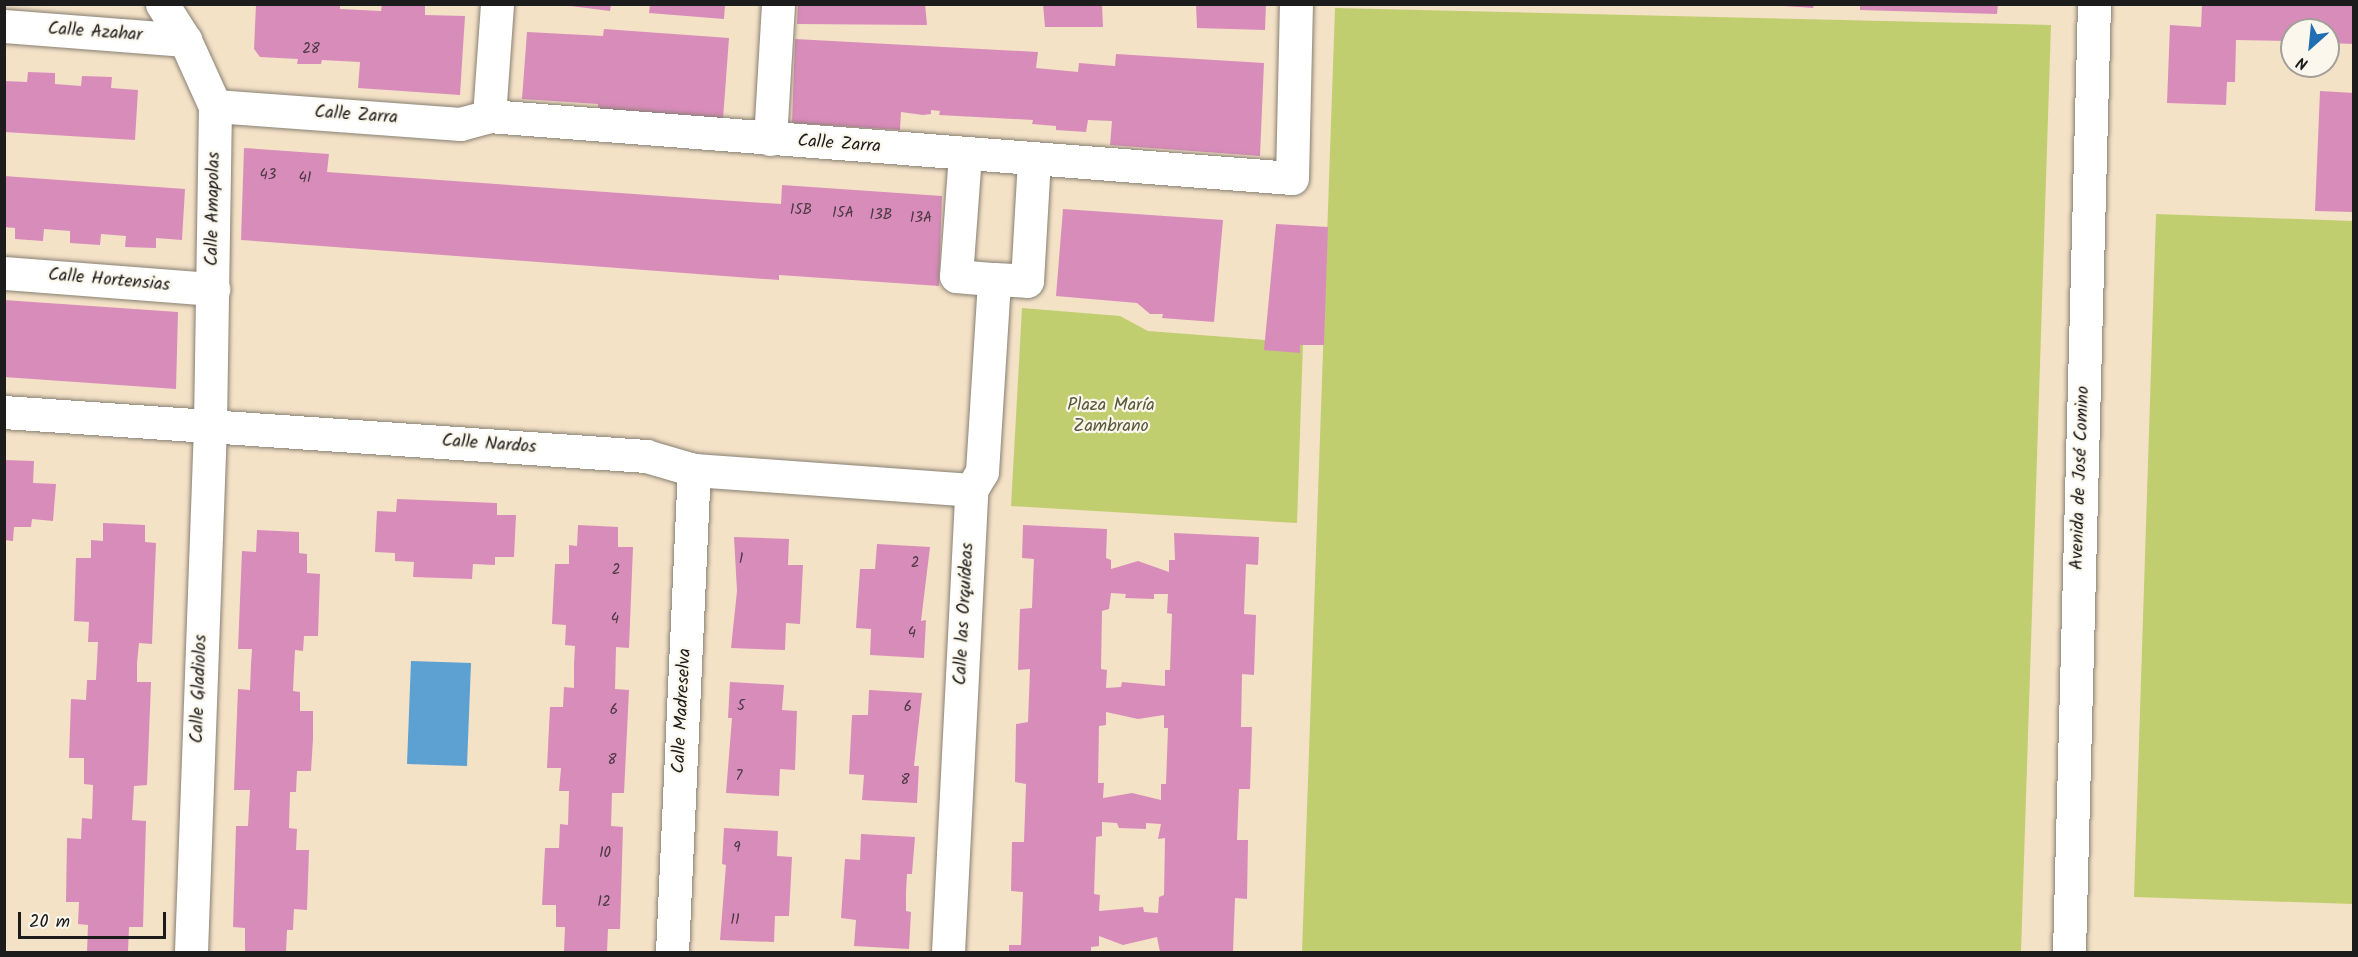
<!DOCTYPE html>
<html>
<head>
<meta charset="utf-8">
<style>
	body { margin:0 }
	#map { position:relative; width:2358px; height:957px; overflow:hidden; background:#f4e2c7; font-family:Kalam,sans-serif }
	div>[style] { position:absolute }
	.green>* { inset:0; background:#c1ce70 }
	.water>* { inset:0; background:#5ca1d1 }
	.building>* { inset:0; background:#d88cba }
	.roads { filter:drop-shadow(0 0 2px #887f72) drop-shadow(0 0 2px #887f72) }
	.minor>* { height:33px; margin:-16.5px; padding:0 16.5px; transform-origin:16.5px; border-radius:16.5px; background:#fff }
	.tertiary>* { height:33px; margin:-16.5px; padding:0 16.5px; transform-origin:16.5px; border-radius:16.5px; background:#fff }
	span { translate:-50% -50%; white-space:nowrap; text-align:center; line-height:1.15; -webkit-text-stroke:4.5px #fbf7ec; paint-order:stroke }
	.number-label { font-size:15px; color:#4b3844 }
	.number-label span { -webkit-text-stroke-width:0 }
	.street-label { font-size:18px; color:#1c1c1c }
	.park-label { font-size:18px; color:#565a39 }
	.frame { position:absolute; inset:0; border:6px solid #1c1c1c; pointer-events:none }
	.north { position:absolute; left:2280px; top:18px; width:60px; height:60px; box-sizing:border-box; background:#fbf7ec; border:2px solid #a29f99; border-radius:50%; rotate:207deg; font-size:16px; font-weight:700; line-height:24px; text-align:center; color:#1c1c1c }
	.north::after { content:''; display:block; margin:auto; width:21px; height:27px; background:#1f6fb2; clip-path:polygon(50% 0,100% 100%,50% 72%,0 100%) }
	.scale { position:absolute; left:18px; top:912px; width:148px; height:27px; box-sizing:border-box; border:3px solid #1c1c1c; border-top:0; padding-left:8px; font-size:18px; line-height:21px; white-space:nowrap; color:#1c1c1c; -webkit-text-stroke:4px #fbf7ec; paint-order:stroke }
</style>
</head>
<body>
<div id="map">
	<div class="green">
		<i style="clip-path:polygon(1335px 8px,2051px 25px,2021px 952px,1302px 952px)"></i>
		<i style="clip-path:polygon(2156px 214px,2353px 221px,2353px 904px,2134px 897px)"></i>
		<i style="clip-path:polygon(1022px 308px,1120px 316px,1148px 331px,1303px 343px,1297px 523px,1011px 506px)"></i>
	</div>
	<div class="water">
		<i style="clip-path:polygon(411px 661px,471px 663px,467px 766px,407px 764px)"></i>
	</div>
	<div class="building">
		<i style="clip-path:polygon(256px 4px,340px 4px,340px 9px,381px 11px,382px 4px,425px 4px,425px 15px,465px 16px,460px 95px,358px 88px,360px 62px,322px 60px,321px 64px,297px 64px,298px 59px,260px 57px,254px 49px)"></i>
		<i style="clip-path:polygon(555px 4px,611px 4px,610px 11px)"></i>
		<i style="clip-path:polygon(798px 4px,925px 4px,927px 25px,797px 24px)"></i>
		<i style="clip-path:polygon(1043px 4px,1102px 4px,1103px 27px,1045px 27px)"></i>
		<i style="clip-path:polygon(1196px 4px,1266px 4px,1265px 30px,1197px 28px)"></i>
		<i style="clip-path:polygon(1758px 4px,1814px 4px,1813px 8px)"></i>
		<i style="clip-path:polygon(1860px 4px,1998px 4px,1997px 14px,1860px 10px)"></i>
		<i style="clip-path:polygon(650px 5px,725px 5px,724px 19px,649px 13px)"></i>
		<i style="clip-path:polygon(2202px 5px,2354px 5px,2354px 44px,2328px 43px,2328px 30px,2292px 30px,2292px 41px,2236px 40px,2235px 82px,2227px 82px,2226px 105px,2167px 103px,2170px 25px,2201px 27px)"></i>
		<i style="clip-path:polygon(604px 29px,729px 38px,723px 119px,598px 111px,598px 104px,522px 99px,527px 32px,603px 36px)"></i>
		<i style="clip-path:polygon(795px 39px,1038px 52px,1036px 68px,1078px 72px,1079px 63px,1115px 66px,1116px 54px,1264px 63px,1260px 156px,1110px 145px,1112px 121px,1088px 120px,1086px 132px,1056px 130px,1056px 126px,1032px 124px,1033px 120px,939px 115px,940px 111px,931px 110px,931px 114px,923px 115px,901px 112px,900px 130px,792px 123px)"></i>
		<i style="clip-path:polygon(28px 72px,55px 73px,55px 84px,81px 86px,82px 76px,112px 77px,111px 88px,138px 90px,135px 140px,4px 132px,4px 81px,27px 82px)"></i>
		<i style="clip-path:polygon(2320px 91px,2354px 93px,2354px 212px,2315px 211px)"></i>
		<i style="clip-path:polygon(244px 148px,329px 154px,327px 172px,704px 199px,781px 204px,782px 185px,942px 196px,939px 286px,779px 275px,779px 280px,241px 240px)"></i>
		<i style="clip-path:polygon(4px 176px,185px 189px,182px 240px,156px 238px,156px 248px,125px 247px,126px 236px,101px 234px,100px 245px,70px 243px,70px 231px,44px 229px,43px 241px,15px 239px,15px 228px,4px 227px)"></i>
		<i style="clip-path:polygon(1063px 209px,1223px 220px,1214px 322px,1162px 318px,1163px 314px,1150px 314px,1137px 303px,1056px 296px)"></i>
		<i style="clip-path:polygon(1276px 224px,1328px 227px,1324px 345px,1300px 345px,1300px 353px,1264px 350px)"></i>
		<i style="clip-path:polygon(4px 300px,178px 312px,176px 389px,4px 377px)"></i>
		<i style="clip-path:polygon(4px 460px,34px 461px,33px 483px,56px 484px,53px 521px,32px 519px,31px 527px,14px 527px,13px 541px,4px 540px)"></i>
		<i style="clip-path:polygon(397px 499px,497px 503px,497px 515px,516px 515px,514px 557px,495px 557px,495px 565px,473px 564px,472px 579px,413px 577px,414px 562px,395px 561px,395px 553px,375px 552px,377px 511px,396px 512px)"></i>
		<i style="clip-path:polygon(103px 523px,145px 525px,145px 542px,156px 543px,152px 644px,139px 643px,137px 663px,137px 682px,151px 682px,147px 785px,134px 786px,133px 804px,132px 820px,146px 821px,143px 927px,129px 927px,128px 952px,87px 952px,88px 925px,78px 924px,79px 902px,66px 902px,67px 838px,81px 839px,82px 818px,92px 819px,93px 785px,84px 784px,84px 758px,69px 758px,71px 699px,86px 700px,87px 680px,96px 680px,98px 642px,88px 642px,89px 622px,74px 621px,76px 558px,91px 558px,91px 540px,103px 541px)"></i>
		<i style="clip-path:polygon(578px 525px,618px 527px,618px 547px,633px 547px,629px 648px,616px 647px,615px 689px,629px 690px,624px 793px,612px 793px,611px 826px,623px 827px,620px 929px,608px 929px,607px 952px,564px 952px,565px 927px,556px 927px,556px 905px,542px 905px,545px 848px,559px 848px,560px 824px,568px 825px,569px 791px,559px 791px,561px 768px,547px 768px,550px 707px,563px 707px,564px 687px,574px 688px,574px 664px,575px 646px,565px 645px,566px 625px,552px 624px,555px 564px,569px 564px,569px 545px,577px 546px)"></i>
		<i style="clip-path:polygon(evenodd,1023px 525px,1107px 529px,1106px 558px,1111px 560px,1111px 569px,1138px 561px,1169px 572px,1169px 560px,1175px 560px,1174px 533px,1259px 537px,1258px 565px,1246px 564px,1244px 614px,1256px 615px,1254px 675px,1242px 674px,1241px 727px,1252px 727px,1250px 789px,1239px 789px,1237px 840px,1248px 840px,1247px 899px,1235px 898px,1233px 952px,1160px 952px,1157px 937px,1123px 945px,1099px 936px,1099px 946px,1091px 947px,1091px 952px,1009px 952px,1009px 945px,1021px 945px,1023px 892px,1011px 891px,1012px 842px,1024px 842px,1026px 784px,1015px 782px,1016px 724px,1028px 722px,1030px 669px,1018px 670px,1020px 609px,1032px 608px,1033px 581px,1034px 559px,1022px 558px,1023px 525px,1111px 593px,1126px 594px,1125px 598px,1154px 599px,1154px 594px,1168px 594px,1167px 613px,1172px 614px,1170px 670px,1165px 670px,1165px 686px,1122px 682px,1121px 687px,1106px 688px,1107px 670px,1101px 669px,1102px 611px,1109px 609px,1111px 593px,1023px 525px,1106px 712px,1138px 719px,1164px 715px,1164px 728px,1168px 728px,1166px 784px,1161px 784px,1161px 800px,1132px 793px,1103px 798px,1104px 783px,1098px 783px,1099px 726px,1106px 725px,1106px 712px,1023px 525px,1102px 822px,1117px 823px,1119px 828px,1146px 829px,1146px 823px,1161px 824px,1158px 839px,1165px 838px,1164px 895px,1159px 897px,1158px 913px,1144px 912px,1143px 907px,1099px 911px,1100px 895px,1094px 894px,1096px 837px,1102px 836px,1102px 822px)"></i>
		<i style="clip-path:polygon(257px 530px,299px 532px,299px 553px,307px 554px,307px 573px,320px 574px,318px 636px,304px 636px,303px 651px,295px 650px,293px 691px,300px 692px,300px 711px,313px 711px,313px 739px,311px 771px,297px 771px,296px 792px,290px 792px,289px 828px,297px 829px,296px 850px,309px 850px,307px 910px,294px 909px,293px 930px,287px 930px,286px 952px,245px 952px,245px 928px,233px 927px,236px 826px,248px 826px,249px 807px,250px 790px,234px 790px,238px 689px,250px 690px,251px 664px,252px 649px,238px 649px,242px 551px,256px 552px)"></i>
		<i style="clip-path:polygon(734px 537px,789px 539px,788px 565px,803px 565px,800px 624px,786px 623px,785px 650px,731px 648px,737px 591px)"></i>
		<i style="clip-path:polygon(877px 544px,930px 547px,921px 621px,926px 620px,924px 658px,870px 655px,871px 629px,856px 628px,860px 569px,875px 569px)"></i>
		<i style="clip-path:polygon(730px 682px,784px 685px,782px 710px,797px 711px,795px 770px,780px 769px,779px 796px,726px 793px,732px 718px,728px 718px)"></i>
		<i style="clip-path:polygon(869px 690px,922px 693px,914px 766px,919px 766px,917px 803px,862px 800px,864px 775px,849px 774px,852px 715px,868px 715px)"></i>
		<i style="clip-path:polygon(724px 828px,778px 831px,777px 856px,792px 857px,789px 916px,775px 916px,774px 942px,720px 940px,726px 865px,722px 864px)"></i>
		<i style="clip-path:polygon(861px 834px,915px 837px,912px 874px,907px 874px,906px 892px,906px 911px,911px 912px,909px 949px,854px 946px,856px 920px,841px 918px,845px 859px,860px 860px)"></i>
	</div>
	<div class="roads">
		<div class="minor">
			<i style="left:4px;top:26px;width:182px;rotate:4.4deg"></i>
			<i style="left:770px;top:139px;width:135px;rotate:-86.6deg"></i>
			<i style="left:4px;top:273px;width:210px;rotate:4.4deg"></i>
			<i style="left:672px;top:952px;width:483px;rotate:-87.4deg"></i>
			<i style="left:2069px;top:952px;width:948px;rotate:-88.49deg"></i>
		</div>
		<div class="tertiary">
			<i style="left:162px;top:4px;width:43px;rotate:57.4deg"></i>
			<i style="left:185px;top:40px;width:72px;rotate:65.6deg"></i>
			<i style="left:215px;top:106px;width:320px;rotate:90.9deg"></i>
			<i style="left:210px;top:426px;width:526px;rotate:92.07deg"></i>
			<i style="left:215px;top:106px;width:246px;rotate:4.2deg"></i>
			<i style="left:460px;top:124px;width:30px;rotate:-15deg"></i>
			<i style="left:489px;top:116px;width:805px;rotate:4.42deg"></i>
			<i style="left:1292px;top:178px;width:174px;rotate:-88.7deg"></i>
			<i style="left:489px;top:116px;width:112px;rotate:-85.9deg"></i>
			<i style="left:965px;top:154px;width:122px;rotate:94.2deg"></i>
			<i style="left:956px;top:276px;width:38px;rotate:5deg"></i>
			<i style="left:994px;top:279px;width:33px;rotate:3deg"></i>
			<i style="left:1027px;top:281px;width:122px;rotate:-86.7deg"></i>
			<i style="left:4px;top:412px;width:644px;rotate:3.92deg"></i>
			<i style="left:646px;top:456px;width:50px;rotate:16.3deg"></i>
			<i style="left:694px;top:470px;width:278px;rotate:4.1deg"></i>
			<i style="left:948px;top:952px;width:463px;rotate:-87.1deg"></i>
			<i style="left:971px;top:490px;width:21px;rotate:-59deg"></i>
			<i style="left:982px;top:472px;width:193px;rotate:-86.4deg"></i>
		</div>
	</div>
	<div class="number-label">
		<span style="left:311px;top:50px">28</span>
		<span style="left:268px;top:176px">43</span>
		<span style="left:305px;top:179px">41</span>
		<span style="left:801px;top:211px">15B</span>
		<span style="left:843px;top:214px">15A</span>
		<span style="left:881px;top:216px">13B</span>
		<span style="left:921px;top:219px">13A</span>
		<span style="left:741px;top:560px">1</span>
		<span style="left:915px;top:564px">2</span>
		<span style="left:616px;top:571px">2</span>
		<span style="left:615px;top:620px">4</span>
		<span style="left:912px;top:634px">4</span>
		<span style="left:741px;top:707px">5</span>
		<span style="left:908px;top:708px">6</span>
		<span style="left:614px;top:711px">6</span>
		<span style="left:612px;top:761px">8</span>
		<span style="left:739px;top:777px">7</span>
		<span style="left:905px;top:781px">8</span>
		<span style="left:737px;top:849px">9</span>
		<span style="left:605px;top:854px">10</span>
		<span style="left:604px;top:903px">12</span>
		<span style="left:735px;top:921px">11</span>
	</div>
	<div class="street-label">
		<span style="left:95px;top:33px;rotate:4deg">Calle Azahar</span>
		<span style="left:356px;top:116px;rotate:4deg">Calle Zarra</span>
		<span style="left:839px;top:145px;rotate:4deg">Calle Zarra</span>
		<span style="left:214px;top:209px;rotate:-89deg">Calle Amapolas</span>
		<span style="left:109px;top:281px;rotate:5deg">Calle Hortensias</span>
		<span style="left:489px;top:445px;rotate:4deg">Calle Nardos</span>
		<span style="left:2081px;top:478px;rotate:-88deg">Avenida de José Comino</span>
		<span style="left:965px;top:614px;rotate:-87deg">Calle las Orquídeas</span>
		<span style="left:200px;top:689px;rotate:-88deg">Calle Gladiolos</span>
		<span style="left:683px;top:711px;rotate:-87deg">Calle Madreselva</span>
	</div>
	<div class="park-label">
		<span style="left:1111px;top:417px">Plaza María<br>Zambrano</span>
	</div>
	<div class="frame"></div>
	<div class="north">N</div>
	<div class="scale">20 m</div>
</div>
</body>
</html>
